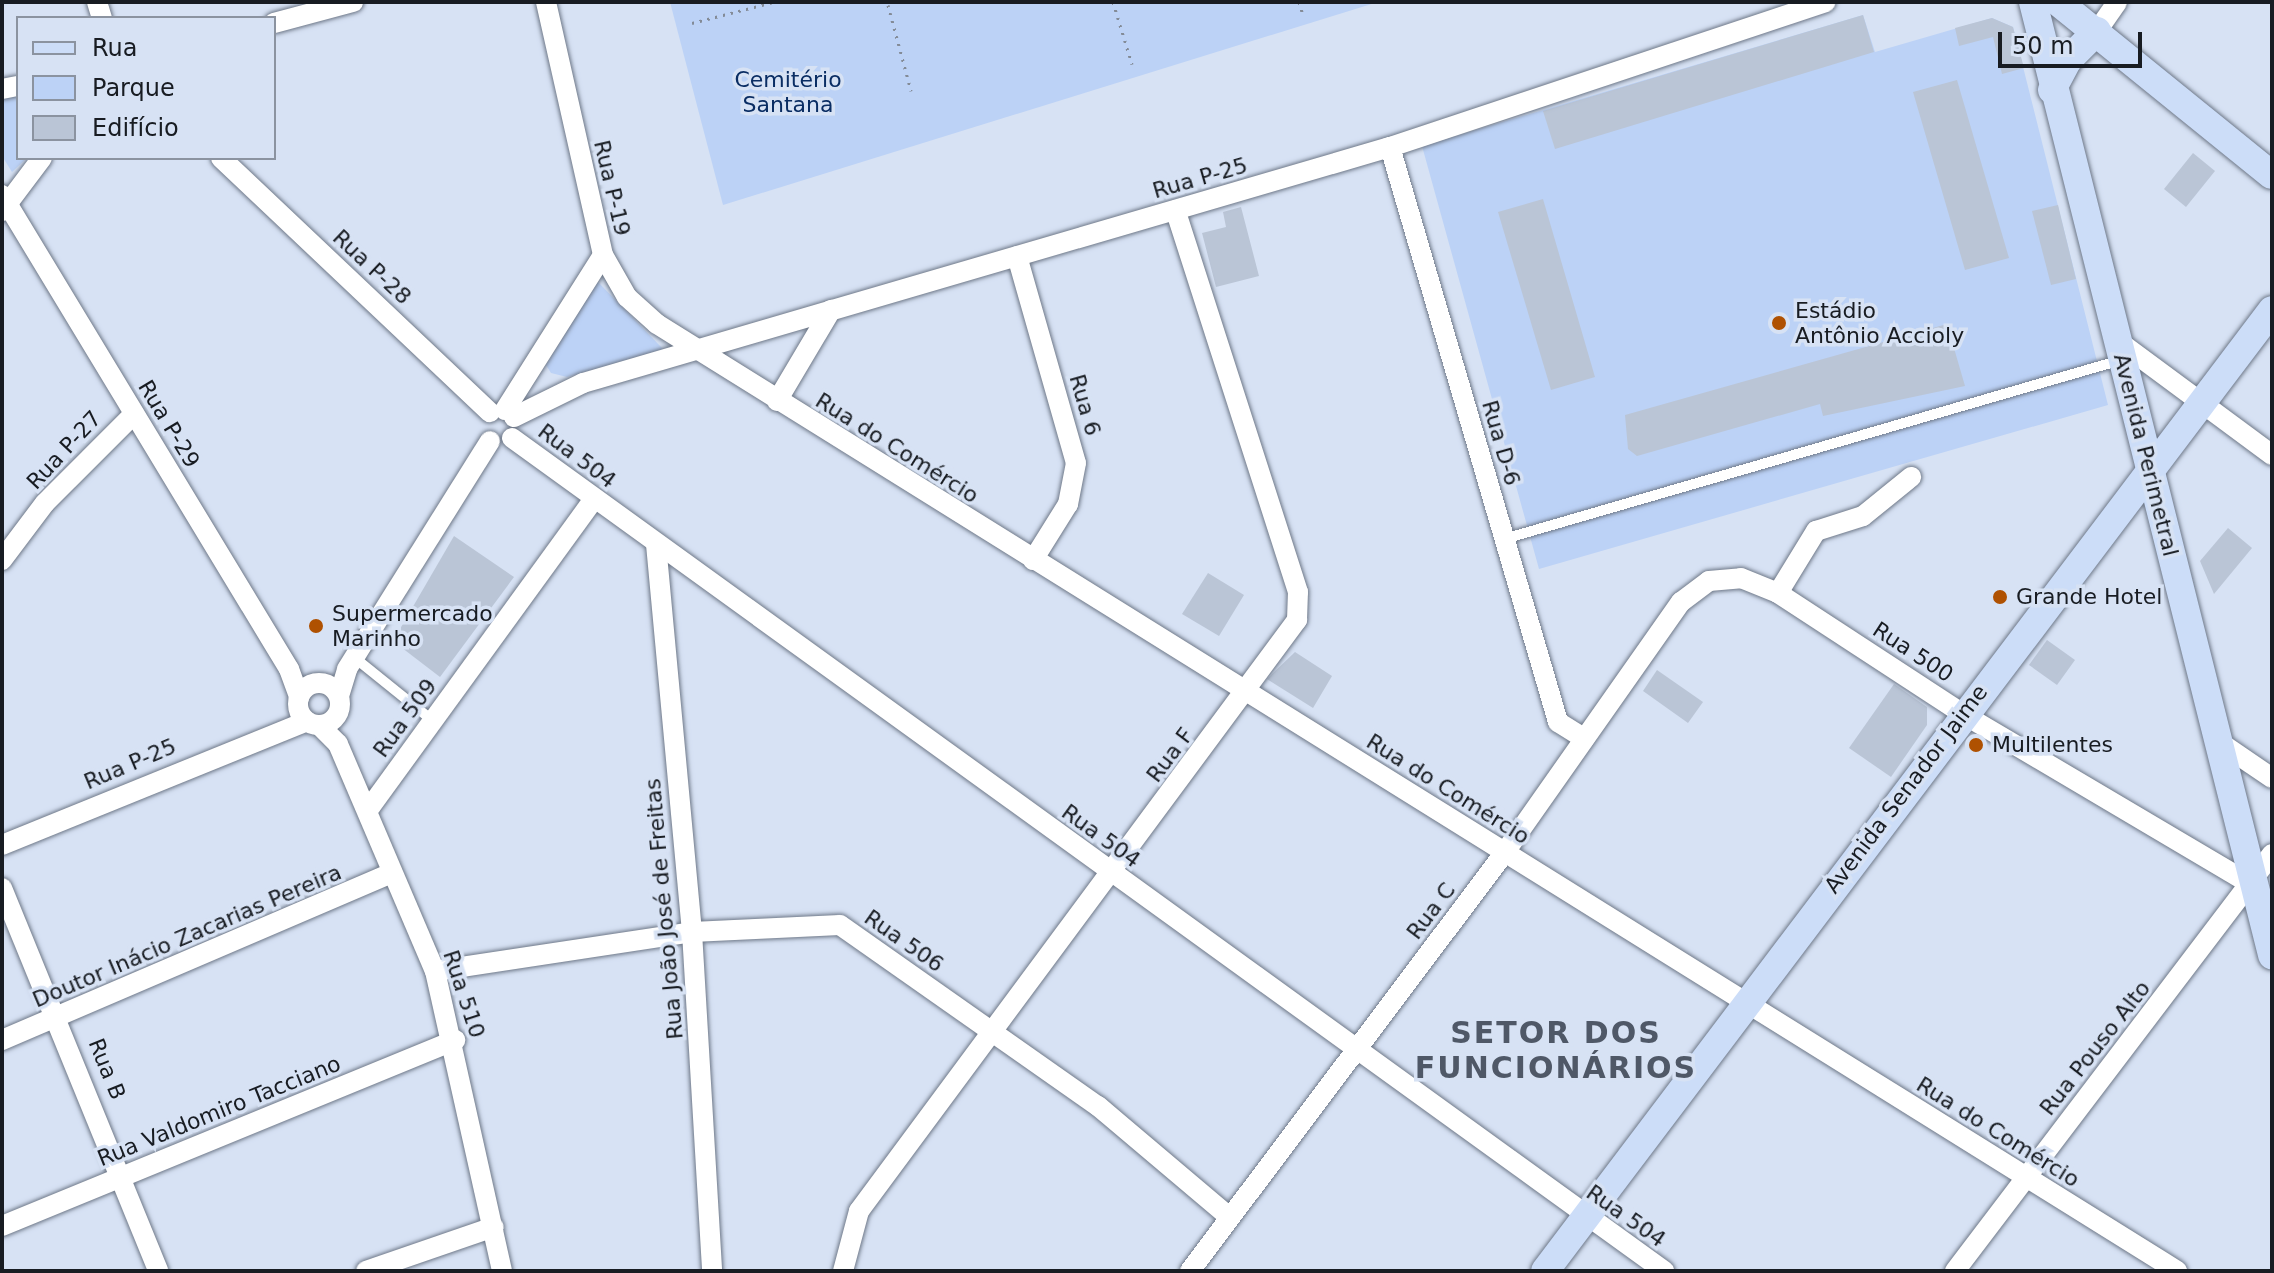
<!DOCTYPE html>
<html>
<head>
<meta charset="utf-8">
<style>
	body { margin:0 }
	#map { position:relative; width:2274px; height:1273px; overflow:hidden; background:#d7e2f4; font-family:"DejaVu Sans",sans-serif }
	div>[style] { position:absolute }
	.green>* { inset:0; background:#bcd2f6 }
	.building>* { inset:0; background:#bac5d6 }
	.path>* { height:3px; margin-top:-1.5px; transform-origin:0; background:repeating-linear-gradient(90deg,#838b97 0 2px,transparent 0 8px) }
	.roads { filter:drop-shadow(0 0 2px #6e7888) drop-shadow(0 0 2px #6e7888) }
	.lane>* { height:10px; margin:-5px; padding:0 5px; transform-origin:5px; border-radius:5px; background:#fff }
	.street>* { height:20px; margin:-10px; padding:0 10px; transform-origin:10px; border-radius:10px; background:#fff }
	.street>.ring { margin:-10px; padding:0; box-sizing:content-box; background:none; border:20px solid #fff; border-radius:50% }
	.secondary>* { height:28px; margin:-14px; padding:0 14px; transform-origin:14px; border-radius:14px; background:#ccddf8 }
	.dots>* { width:22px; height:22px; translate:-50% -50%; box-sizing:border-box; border:4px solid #d7e2f4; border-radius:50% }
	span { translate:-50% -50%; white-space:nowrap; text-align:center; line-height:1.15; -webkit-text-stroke:7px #d7e2f4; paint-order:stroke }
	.park-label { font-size:22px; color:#0a2d63 }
	.street-label { font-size:22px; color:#181c22 }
	.poi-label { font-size:22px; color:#181c22 }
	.left { translate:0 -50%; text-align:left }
	.district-label { font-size:30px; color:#4f5867; font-weight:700; letter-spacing:2px }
	.frame { position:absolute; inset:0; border:4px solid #181c22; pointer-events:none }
	.legend { position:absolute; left:16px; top:16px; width:260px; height:144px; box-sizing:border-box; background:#d7e2f4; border:2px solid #8b93a0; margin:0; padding:10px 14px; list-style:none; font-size:24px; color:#181c22 }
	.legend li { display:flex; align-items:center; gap:16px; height:40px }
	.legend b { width:40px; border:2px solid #8b93a0 }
	.scale { position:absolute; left:1998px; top:32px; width:144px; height:36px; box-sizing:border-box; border:4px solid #181c22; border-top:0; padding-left:10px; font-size:24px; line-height:28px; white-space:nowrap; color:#181c22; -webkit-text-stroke:6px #d7e2f4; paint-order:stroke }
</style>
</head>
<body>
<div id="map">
	<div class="green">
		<i style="clip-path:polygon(670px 2px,1378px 2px,723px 205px)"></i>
		<i style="clip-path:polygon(1863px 15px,1875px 52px,1992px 18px,2013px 27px,2108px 405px,1539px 569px,1422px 146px)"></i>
		<i style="clip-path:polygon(18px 91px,18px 158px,27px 158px,12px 172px,2px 156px,2px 94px)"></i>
		<i style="clip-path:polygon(597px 281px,664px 350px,567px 377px,551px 373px,546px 365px)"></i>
	</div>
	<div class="building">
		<i style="clip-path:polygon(1863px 15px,1874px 52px,1555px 149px,1543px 111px)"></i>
		<i style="clip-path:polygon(1992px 18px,2013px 27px,2024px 68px,2002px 74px,1993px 37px,1959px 46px,1955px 28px)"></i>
		<i style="clip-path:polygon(1957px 80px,2009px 258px,1965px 270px,1913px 92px)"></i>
		<i style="clip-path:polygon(2193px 153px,2215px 171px,2186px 207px,2164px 189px)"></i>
		<i style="clip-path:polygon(1543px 199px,1595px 377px,1551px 390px,1498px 212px)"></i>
		<i style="clip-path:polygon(2058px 205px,2076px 279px,2051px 285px,2032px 211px)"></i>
		<i style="clip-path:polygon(1241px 207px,1259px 276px,1216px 287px,1202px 233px,1226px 227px,1223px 212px)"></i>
		<i style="clip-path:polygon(1947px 324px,1965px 386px,1823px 416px,1820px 404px,1637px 456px,1628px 449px,1625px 415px)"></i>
		<i style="clip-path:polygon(2228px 528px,2252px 548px,2214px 594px,2200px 561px)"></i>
		<i style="clip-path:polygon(454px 536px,514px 577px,440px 677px,393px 641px)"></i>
		<i style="clip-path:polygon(1208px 573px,1244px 595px,1219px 636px,1182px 614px)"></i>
		<i style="clip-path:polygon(2047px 640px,2075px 660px,2057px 685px,2029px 665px)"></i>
		<i style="clip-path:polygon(1295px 652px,1332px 676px,1313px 708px,1267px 679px)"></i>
		<i style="clip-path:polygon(1657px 670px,1703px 702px,1688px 723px,1643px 691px)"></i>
		<i style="clip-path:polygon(1894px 684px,1927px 707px,1927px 725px,1891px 777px,1849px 748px)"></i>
	</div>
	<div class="path">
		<i style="left:888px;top:2px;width:12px"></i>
		<i style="left:1113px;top:2px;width:65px;rotate:73deg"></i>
		<i style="left:1299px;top:2px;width:14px;rotate:73deg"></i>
		<i style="left:888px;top:5px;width:89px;rotate:75deg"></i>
		<i style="left:692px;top:23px;width:85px;rotate:-14.4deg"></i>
	</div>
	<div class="roads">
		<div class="lane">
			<i style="left:1504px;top:539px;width:642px;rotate:-16.18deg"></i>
			<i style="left:355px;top:658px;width:100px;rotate:38.9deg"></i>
		</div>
		<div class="street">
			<i style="left:97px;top:2px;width:17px;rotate:73deg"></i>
			<i style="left:546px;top:2px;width:259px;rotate:77.3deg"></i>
			<i style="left:603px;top:255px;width:48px;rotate:60.3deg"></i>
			<i style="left:627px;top:297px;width:40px;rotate:42deg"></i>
			<i style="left:657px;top:324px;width:1791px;rotate:31.92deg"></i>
			<i style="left:274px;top:23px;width:82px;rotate:-14.9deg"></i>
			<i style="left:2097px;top:31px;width:35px;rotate:-55deg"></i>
			<i style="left:2px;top:89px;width:16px;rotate:-11deg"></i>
			<i style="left:1390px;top:147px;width:599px;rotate:73.71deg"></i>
			<i style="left:1558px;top:722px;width:31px;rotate:32deg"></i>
			<i style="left:221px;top:158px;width:370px;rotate:43.4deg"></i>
			<i style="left:2px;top:195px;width:554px;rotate:58.81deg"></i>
			<i style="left:289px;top:669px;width:30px;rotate:70deg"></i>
			<i style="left:2px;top:211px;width:66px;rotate:-53deg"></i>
			<i style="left:1017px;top:256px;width:215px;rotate:74.1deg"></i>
			<i style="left:1076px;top:463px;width:42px;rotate:101deg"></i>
			<i style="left:1068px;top:504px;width:66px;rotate:122deg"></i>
			<i style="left:2118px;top:341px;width:192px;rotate:36.5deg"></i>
			<i style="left:777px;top:401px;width:106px;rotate:-59.3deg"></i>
			<i style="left:505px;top:410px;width:183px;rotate:-57.7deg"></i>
			<i style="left:514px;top:417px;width:77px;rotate:-26.2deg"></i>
			<i style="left:583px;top:383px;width:841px;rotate:-16.3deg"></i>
			<i style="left:1390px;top:147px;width:459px;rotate:-18.4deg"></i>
			<i style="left:512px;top:438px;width:1422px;rotate:35.87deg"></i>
			<i style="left:656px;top:544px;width:390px;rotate:84.7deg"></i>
			<i style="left:692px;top:932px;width:340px;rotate:86.6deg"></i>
			<i style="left:2px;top:560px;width:71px;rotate:-53deg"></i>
			<i style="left:45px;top:503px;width:126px;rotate:-45deg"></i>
			<i style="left:1778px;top:593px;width:73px;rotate:-58.5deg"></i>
			<i style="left:1816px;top:531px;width:49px;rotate:-17.7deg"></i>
			<i style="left:1863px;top:516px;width:62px;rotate:-39.1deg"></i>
			<i class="ring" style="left:298px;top:683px;width:22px;height:22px"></i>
			<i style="left:339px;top:696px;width:28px;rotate:-73deg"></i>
			<i style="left:347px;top:669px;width:269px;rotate:-57.9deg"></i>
			<i style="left:320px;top:726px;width:25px;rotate:45deg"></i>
			<i style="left:338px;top:744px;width:247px;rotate:66.9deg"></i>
			<i style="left:435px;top:971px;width:307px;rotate:77.4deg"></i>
			<i style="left:2225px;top:746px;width:57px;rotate:34.2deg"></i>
			<i style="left:368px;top:810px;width:384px;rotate:-54deg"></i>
			<i style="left:2px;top:845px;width:329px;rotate:-22.1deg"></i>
			<i style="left:2px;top:888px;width:414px;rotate:67.8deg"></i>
			<i style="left:435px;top:971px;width:260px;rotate:-8.6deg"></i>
			<i style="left:692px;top:932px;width:148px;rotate:-2.7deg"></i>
			<i style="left:840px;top:925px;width:315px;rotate:35.1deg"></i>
			<i style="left:1098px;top:1106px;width:169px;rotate:40.2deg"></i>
			<i style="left:2px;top:1040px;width:422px;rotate:-23.2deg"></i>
			<i style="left:2px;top:1226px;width:490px;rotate:-22.3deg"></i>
			<i style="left:366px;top:1271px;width:135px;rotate:-19deg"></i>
			<i style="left:843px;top:1271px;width:62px;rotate:-75.1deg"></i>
			<i style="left:859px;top:1211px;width:736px;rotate:-53.46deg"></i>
			<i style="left:1297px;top:620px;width:28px;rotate:-88deg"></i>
			<i style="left:1298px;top:592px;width:401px;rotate:-107.8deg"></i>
			<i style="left:1190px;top:1271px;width:524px;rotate:-53.06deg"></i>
			<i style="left:1505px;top:852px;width:306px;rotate:-54.9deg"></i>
			<i style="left:1681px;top:602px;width:35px;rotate:-37deg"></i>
			<i style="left:1709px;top:581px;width:32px;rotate:-5deg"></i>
			<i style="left:1741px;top:578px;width:40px;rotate:22deg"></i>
			<i style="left:1778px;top:593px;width:221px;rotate:33.2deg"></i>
			<i style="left:1963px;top:714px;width:344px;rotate:30.6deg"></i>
			<i style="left:1955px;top:1271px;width:524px;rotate:-52.76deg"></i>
		</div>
		<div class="secondary">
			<i style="left:2033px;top:2px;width:983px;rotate:75.92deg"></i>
			<i style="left:2058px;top:2px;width:275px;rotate:39deg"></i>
			<i style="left:2052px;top:90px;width:34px;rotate:-62deg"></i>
			<i style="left:2068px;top:60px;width:41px;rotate:-45deg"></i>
			<i style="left:1545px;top:1271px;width:1205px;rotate:-52.89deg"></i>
		</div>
	</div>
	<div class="dots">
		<i style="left:1779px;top:323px;background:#af5101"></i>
		<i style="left:2000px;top:597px;background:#af5101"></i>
		<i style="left:316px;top:626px;background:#af5101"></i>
		<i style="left:1976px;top:745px;background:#af5101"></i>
	</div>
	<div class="park-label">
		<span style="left:788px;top:92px">Cemitério<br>Santana</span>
	</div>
	<div class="street-label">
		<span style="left:1200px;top:178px;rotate:-16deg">Rua P-25</span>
		<span style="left:612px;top:188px;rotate:77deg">Rua P-19</span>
		<span style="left:372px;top:267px;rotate:43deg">Rua P-28</span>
		<span style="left:1085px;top:405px;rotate:74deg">Rua 6</span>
		<span style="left:169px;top:424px;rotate:59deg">Rua P-29</span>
		<span style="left:1501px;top:443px;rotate:74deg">Rua D-6</span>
		<span style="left:897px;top:448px;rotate:32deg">Rua do Comércio</span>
		<span style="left:64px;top:450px;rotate:-47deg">Rua P-27</span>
		<span style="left:2146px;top:455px;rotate:76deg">Avenida Perimetral</span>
		<span style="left:577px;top:456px;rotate:37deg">Rua 504</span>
		<span style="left:1913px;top:652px;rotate:33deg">Rua 500</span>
		<span style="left:405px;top:718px;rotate:-54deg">Rua 509</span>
		<span style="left:1170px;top:755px;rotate:-53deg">Rua F</span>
		<span style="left:130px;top:764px;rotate:-23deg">Rua P-25</span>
		<span style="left:1448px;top:789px;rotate:32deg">Rua do Comércio</span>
		<span style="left:1906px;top:789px;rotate:-53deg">Avenida Senador Jaime</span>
		<span style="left:1101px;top:836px;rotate:36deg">Rua 504</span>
		<span style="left:664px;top:909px;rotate:-95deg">Rua João José de Freitas</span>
		<span style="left:1431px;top:911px;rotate:-53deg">Rua C</span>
		<span style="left:187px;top:936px;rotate:-23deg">Doutor Inácio Zacarias Pereira</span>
		<span style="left:904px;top:941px;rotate:35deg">Rua 506</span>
		<span style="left:464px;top:994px;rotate:72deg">Rua 510</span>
		<span style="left:2095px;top:1048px;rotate:-52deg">Rua Pouso Alto</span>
		<span style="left:107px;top:1069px;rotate:68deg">Rua B</span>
		<span style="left:219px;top:1111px;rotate:-22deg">Rua Valdomiro Tacciano</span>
		<span style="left:1998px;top:1132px;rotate:32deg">Rua do Comércio</span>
		<span style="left:1626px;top:1216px;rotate:35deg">Rua 504</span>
	</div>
	<div class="poi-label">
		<span class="left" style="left:1795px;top:323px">Estádio<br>Antônio Accioly</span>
		<span class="left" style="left:2016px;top:597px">Grande Hotel</span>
		<span class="left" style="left:332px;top:626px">Supermercado<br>Marinho</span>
		<span class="left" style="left:1992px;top:745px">Multilentes</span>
	</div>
	<div class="district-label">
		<span style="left:1556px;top:1050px">SETOR DOS<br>FUNCIONÁRIOS</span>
	</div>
	<div class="frame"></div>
	<ul class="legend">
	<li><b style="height:10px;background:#ccddf8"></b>Rua</li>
	<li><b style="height:22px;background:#bcd2f6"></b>Parque</li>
	<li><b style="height:22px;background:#bac5d6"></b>Edifício</li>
	</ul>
	<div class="scale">50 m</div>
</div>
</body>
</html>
